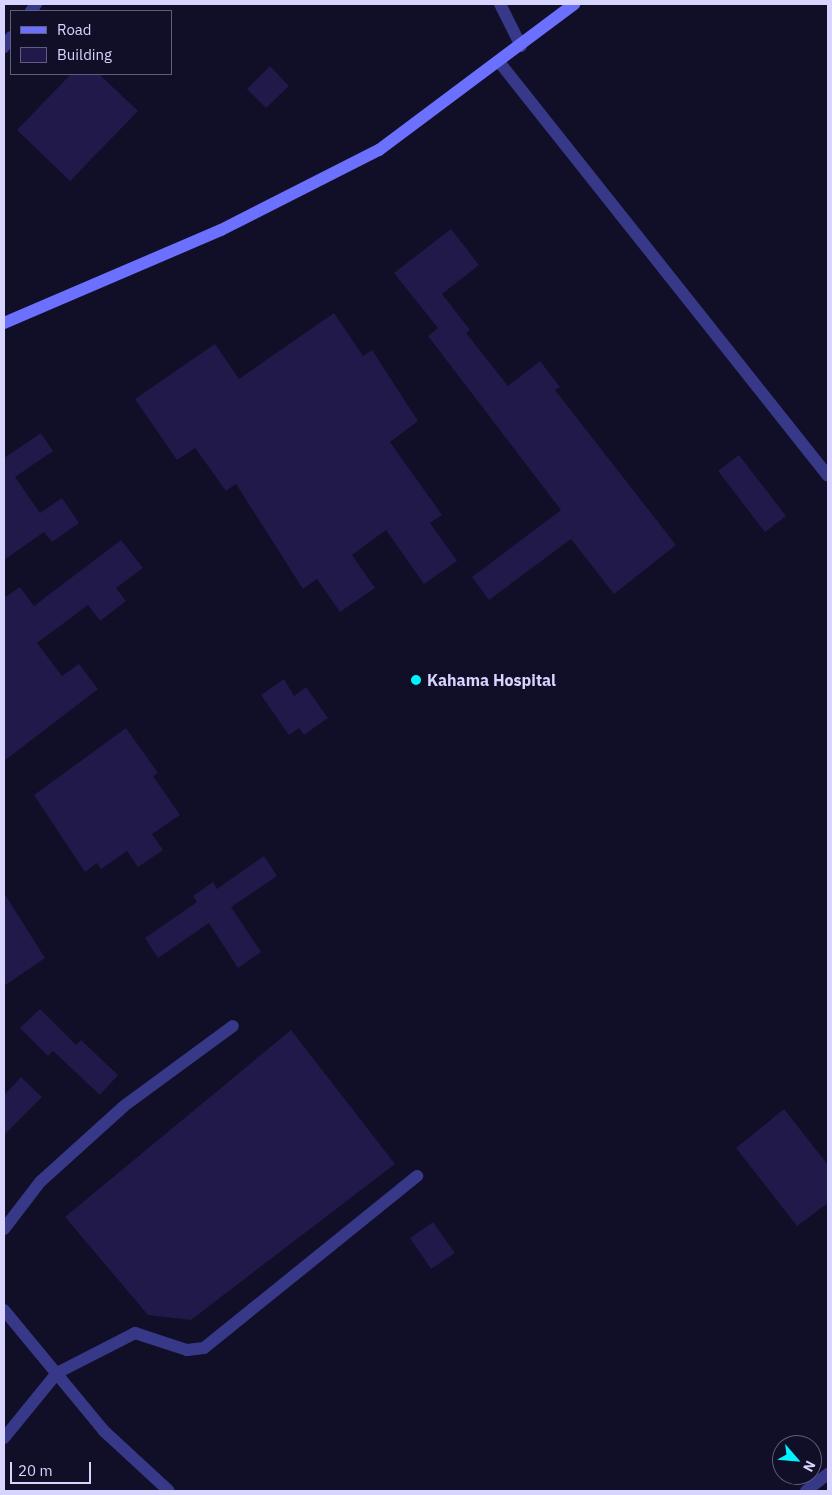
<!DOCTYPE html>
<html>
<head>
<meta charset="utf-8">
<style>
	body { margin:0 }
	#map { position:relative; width:832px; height:1495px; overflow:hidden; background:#110e27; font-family:"IBM Plex Sans",sans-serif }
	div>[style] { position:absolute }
	.building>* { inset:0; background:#201949 }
	.lane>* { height:12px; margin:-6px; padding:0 6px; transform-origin:6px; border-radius:6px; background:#373888 }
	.street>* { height:12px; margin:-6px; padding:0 6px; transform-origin:6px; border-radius:6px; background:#373888 }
	.secondary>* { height:12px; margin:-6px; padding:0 6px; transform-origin:6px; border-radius:6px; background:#6b70ff }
	.dots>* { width:14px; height:14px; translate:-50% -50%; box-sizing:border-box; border:2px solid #110e27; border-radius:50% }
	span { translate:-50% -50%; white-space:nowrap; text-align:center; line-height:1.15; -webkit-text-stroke:5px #110e27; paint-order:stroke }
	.poi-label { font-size:16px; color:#d7d4ff; font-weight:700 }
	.left { translate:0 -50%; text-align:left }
	.frame { position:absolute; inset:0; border:5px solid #d7d4ff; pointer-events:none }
	.legend { position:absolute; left:10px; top:10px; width:162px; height:65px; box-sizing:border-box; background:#110e27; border:1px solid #605d7d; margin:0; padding:6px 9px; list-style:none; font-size:15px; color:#d7d4ff }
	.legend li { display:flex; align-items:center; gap:10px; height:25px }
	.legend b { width:25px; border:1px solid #605d7d }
	.north { position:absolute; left:772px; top:1435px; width:50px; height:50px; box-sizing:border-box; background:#110e27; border:1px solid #605d7d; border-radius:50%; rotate:117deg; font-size:14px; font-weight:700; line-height:20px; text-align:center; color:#d7d4ff }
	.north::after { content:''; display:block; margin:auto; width:18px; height:22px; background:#00f3ff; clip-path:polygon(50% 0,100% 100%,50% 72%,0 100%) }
	.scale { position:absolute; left:10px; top:1462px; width:81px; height:22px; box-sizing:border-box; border:2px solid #d7d4ff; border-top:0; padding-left:6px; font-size:15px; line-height:18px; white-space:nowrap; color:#d7d4ff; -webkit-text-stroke:4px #110e27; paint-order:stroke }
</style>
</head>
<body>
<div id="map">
	<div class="building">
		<i style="clip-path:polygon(270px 66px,289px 86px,266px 108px,247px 89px)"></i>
		<i style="clip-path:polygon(71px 74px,99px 74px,138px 111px,70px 181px,17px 130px)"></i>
		<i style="clip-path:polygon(451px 229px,479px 265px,442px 294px,470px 330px,466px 333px,508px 386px,540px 361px,560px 387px,555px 390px,676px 545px,614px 594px,571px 539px,489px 600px,472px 577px,561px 510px,428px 336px,438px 328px,394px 273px)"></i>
		<i style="clip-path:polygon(334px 313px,363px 356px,372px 350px,418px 421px,390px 442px,442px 515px,430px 523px,457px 561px,424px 584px,386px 530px,352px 555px,375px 588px,340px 612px,317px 579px,303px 589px,236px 484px,226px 491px,195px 448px,177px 460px,135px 399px,215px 344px,239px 379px)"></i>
		<i style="clip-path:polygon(41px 433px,53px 451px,15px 477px,40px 513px,62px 498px,79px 523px,52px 542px,44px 532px,4px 560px,4px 458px)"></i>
		<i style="clip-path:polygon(739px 455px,786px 516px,765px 532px,718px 471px)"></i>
		<i style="clip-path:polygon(121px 540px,143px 568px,116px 588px,126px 601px,100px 621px,88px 605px,37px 643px,62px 676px,79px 664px,98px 689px,4px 761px,4px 598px,20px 587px,34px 606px)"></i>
		<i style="clip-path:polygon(284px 679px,294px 696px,306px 687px,328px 718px,304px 735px,299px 728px,289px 735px,261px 695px)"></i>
		<i style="clip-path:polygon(126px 728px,158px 773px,153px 776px,180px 815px,152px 834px,163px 850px,138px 867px,127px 851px,101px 869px,97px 863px,85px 872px,34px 795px)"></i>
		<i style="clip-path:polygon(264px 856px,277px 876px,231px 907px,261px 952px,238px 968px,209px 923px,158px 958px,145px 938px,197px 902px,193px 896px,213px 882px,217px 889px)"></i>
		<i style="clip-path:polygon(4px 893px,45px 958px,4px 986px)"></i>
		<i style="clip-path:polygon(40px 1009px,76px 1045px,81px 1040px,118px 1075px,100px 1095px,53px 1051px,48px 1056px,20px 1028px)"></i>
		<i style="clip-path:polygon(291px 1030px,395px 1164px,191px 1320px,148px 1315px,65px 1217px)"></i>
		<i style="clip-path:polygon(21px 1077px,42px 1097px,4px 1135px,4px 1095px)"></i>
		<i style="clip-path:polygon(784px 1109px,828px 1165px,828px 1203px,797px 1226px,736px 1148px)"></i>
		<i style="clip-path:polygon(433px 1222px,455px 1253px,431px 1269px,410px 1238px)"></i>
	</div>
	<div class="lane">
		<i style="left:4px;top:1229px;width:59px;rotate:-52.5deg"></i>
		<i style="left:40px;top:1182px;width:113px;rotate:-42.1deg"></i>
		<i style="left:124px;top:1106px;width:135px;rotate:-36.3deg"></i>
		<i style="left:57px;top:1373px;width:88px;rotate:-27.1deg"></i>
		<i style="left:135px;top:1333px;width:55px;rotate:18.1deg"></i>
		<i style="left:187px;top:1350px;width:17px;rotate:-7deg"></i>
		<i style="left:204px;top:1348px;width:274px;rotate:-38.9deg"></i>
	</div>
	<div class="street">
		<i style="left:500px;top:4px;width:47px;rotate:63.4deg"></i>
		<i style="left:31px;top:11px;width:9px;rotate:-54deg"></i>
		<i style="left:4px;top:47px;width:12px;rotate:-55deg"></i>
		<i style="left:500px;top:63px;width:527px;rotate:51.54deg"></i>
		<i style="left:4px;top:1310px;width:157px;rotate:50.4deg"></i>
		<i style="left:104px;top:1431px;width:88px;rotate:42.7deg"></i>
		<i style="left:4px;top:1438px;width:84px;rotate:-50.8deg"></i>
		<i style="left:806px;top:1491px;width:28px;rotate:-38deg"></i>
	</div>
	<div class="secondary">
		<i style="left:4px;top:323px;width:236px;rotate:-23.2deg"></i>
		<i style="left:221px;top:230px;width:177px;rotate:-26.9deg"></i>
		<i style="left:379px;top:150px;width:244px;rotate:-36.8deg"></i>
	</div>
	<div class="dots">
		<i style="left:416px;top:680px;background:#00f3ff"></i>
	</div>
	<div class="poi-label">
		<span class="left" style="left:427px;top:680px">Kahama Hospital</span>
	</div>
	<div class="frame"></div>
	<ul class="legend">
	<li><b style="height:6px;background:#6b70ff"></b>Road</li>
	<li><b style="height:14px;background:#201949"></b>Building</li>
	</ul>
	<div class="north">N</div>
	<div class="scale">20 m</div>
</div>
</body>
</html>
